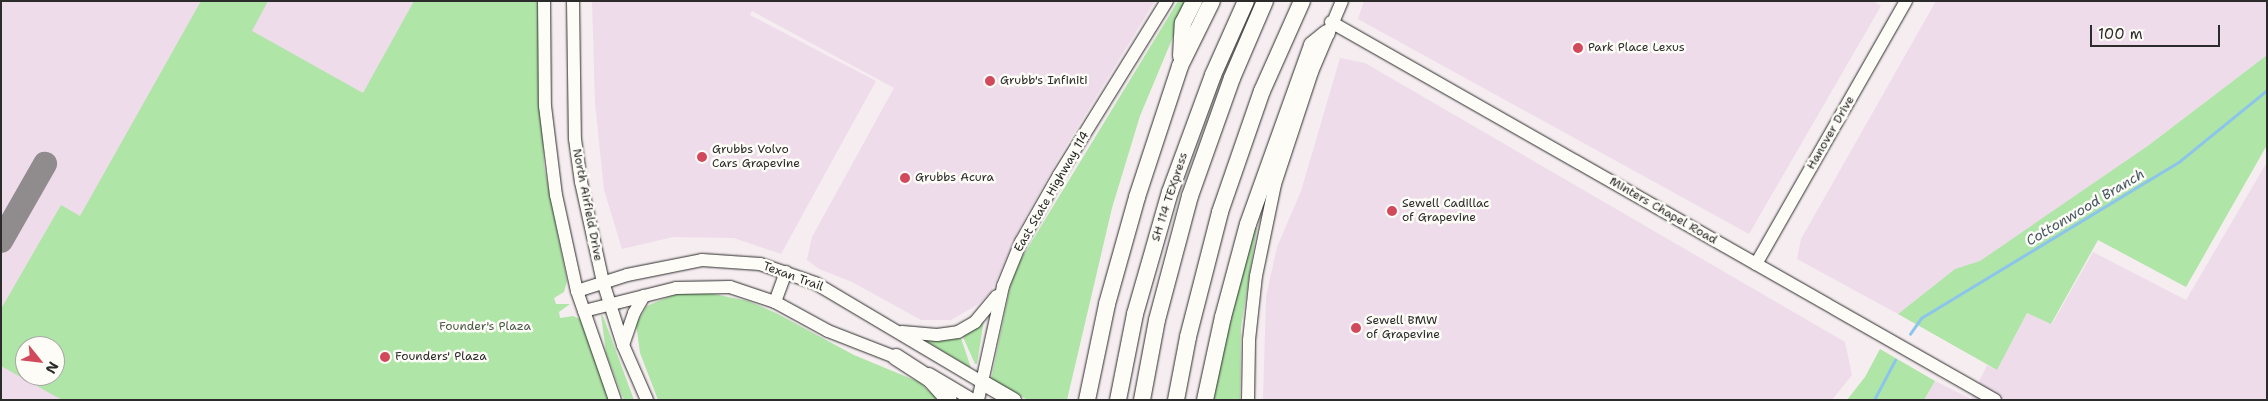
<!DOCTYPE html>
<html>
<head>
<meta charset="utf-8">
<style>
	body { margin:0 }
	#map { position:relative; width:2268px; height:401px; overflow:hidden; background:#f6edf1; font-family:"Shantell Sans",sans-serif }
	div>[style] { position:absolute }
	.built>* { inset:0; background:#eedcea }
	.green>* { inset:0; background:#afe5a7 }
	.stream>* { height:2.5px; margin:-1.25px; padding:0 1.25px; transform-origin:1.25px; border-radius:1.25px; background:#8cc5eb }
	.taxiway>* { height:24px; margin:-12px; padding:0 12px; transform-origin:12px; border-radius:12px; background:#908c8e }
	.roads { filter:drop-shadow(0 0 1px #2b2b2b) drop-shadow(0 0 1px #2b2b2b) }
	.secondary>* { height:12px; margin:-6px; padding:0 6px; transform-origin:6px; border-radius:6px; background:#fdfcf7 }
	.primary>* { height:15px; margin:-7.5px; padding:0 7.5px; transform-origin:7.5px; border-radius:7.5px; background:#fdfcf7 }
	.highway>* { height:16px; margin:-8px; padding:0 8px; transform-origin:8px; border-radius:8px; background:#fdfcf7 }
	.dots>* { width:14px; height:14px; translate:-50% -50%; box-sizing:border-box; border:2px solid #fdfcf7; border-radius:50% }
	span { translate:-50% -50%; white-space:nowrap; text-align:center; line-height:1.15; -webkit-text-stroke:5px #fdfcf7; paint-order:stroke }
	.poi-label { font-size:12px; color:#2b2b2b }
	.left { translate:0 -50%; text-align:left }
	.street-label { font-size:12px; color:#2b2b2b }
	.park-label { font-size:12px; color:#4c5a4a }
	.water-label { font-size:14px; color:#485965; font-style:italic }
	.frame { position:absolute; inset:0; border:2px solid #2b2b2b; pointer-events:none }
	.north { position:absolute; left:15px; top:336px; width:50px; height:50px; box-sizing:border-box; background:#fdfcf7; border:1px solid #a9a8a5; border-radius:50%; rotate:119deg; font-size:14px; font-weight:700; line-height:20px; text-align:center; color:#2b2b2b }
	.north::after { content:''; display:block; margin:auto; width:18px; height:22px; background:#d1495b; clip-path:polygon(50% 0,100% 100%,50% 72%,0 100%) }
	.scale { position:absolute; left:2090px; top:25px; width:130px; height:22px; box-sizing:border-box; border:2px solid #2b2b2b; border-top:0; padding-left:6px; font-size:15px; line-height:18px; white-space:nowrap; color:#2b2b2b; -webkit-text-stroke:4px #fdfcf7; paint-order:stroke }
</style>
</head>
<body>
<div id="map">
	<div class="built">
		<i style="clip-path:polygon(evenodd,1px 1px,523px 1px,528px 208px,556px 307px,589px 400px,1px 400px,1px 1px,25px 346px,55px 346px,55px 376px,25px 376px,25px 346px)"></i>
		<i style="clip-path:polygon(592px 1px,1155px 1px,1058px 159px,1017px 233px,991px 292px,977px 305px,951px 320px,921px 320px,852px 282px,819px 269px,807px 260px,812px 237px,894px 88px,752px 11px,750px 15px,876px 81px,781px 254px,734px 238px,673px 237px,622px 249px,604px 190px,595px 103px)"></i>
		<i style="clip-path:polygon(1364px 1px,1873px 1px,1881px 6px,1749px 234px,1358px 19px)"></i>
		<i style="clip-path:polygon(1936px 1px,2267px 1px,2267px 55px,2149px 145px,1980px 262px,1955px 269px,1898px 314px,1797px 259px,1801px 239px)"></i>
		<i style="clip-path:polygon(1340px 58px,1365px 63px,1845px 342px,1852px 375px,1832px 400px,1263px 400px,1266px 297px,1277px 247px,1301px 191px)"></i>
		<i style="clip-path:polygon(2267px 162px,2267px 400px,1924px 400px,1935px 381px,1971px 399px,1987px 365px,1997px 370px,2027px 313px,2052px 324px,2093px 252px,2186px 300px)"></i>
	</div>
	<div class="green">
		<i style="clip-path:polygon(evenodd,201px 1px,268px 1px,252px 31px,363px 93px,414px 1px,538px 1px,544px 166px,567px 281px,564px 292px,554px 298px,556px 304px,570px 304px,559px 312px,560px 318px,573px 316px,582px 320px,610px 400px,62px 400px,1px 366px,1px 309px,61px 205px,80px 216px,201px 1px,25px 346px,55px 346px,55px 376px,25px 376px,25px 346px)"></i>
		<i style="clip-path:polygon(1178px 1px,1188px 1px,1140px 116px,1112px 208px,1067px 400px,1028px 400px,991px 380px,1011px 283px,1021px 259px)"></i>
		<i style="clip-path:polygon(2267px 55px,2267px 145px,2186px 287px,2098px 240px,2051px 324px,2027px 313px,1997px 370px,1898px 314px,1955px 269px,1980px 261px,2149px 145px)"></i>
		<i style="clip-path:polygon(1253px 226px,1257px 228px,1241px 327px,1240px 400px,1212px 400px)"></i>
		<i style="clip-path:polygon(704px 292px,748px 301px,776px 313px,854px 355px,919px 382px,939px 400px,658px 400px,640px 353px,636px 324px,647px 306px,656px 302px,677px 294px)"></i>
		<i style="clip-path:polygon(601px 315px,603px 316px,634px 400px,624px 400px,618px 385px,606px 353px)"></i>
		<i style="clip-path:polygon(984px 320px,977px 364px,975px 364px,963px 337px)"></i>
		<i style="clip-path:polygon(958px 336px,961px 338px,971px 368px,926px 341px)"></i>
		<i style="clip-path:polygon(1880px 349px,1935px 381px,1924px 400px,1847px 400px,1865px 377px)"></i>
	</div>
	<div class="stream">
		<i style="left:1910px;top:334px;width:19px;rotate:-55deg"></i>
		<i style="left:1921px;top:318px;width:303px;rotate:-31.2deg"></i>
		<i style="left:2180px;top:161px;width:112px;rotate:-39.2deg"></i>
		<i style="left:1874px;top:400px;width:45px;rotate:-62.3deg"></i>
	</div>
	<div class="taxiway">
		<i style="left:1px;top:241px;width:89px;rotate:-60.3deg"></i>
	</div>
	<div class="roads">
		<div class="secondary">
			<i style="left:544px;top:1px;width:105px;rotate:89.5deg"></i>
			<i style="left:545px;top:106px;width:90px;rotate:83deg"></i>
			<i style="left:556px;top:195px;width:98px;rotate:77.7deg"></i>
			<i style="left:577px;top:291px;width:115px;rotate:70.8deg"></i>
			<i style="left:573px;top:1px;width:138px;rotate:89.2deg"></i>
			<i style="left:575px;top:139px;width:43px;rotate:82.1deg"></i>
			<i style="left:581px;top:182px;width:102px;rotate:77.6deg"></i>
			<i style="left:603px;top:282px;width:66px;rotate:72.4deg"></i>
			<i style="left:623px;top:345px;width:60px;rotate:66.4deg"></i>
			<i style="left:1331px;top:22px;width:764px;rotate:29.65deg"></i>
			<i style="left:1756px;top:264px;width:303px;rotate:-60.3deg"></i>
			<i style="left:577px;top:291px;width:52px;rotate:-17.7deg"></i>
			<i style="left:627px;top:275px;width:76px;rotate:-11.3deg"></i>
			<i style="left:702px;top:260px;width:58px;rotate:3.9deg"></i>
			<i style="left:760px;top:264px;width:58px;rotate:19.1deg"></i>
			<i style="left:815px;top:283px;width:194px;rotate:30.7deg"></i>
			<i style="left:775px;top:302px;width:32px;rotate:-70deg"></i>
			<i style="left:584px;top:311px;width:95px;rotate:-14deg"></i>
			<i style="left:676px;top:288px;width:54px;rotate:-1.1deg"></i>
			<i style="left:730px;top:287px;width:47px;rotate:18.4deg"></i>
			<i style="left:775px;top:302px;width:60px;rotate:28.7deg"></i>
			<i style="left:828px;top:331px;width:83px;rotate:21.3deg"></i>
			<i style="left:902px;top:332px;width:35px;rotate:5deg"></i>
			<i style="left:937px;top:335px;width:21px;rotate:-8deg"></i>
			<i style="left:958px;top:332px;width:20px;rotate:-30deg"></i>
			<i style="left:975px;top:322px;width:34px;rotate:-50deg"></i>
			<i style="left:623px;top:345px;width:34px;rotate:-71deg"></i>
			<i style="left:634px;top:313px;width:20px;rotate:-60deg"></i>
			<i style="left:929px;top:374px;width:51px;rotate:30.6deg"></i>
			<i style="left:978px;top:400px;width:117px;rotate:-77.6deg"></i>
			<i style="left:1003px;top:286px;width:48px;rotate:-67.8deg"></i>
			<i style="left:1021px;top:242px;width:77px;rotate:-60.4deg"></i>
			<i style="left:1059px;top:175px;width:205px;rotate:-58.2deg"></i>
			<i style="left:1248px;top:400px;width:60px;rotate:-89deg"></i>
			<i style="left:1249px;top:340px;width:64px;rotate:-83.8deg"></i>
			<i style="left:1256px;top:276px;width:94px;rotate:-78.3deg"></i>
			<i style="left:1275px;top:184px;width:118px;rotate:-71.7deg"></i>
			<i style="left:1312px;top:72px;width:77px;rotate:-67.1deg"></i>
		</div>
		<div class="primary">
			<i style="left:982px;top:382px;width:36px;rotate:30deg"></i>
		</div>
		<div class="highway">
			<i style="left:1181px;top:56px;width:33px;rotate:-87deg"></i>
			<i style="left:1183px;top:23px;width:25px;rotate:-63deg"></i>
			<i style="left:896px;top:357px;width:40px;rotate:32.9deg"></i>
			<i style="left:930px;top:379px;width:28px;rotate:48deg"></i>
			<i style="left:1087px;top:400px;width:98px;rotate:-78.2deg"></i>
			<i style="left:1107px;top:304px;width:111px;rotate:-74.3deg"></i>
			<i style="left:1137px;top:197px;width:138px;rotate:-71.8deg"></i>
			<i style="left:1180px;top:66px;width:72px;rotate:-63.8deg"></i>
			<i style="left:1118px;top:400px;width:88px;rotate:-78.8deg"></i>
			<i style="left:1135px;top:314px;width:127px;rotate:-74deg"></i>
			<i style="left:1170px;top:192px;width:125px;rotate:-69.8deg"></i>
			<i style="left:1213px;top:75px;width:81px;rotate:-66deg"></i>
			<i style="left:1142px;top:400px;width:81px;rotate:-79.4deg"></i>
			<i style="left:1157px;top:320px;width:128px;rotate:-75.1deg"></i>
			<i style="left:1190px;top:196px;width:125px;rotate:-70.4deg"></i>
			<i style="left:1232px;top:78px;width:84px;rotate:-66.8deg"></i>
			<i style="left:1176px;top:400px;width:64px;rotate:-79.2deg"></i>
			<i style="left:1188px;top:337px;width:129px;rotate:-75.6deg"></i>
			<i style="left:1220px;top:212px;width:128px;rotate:-70.9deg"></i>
			<i style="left:1262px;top:91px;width:98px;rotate:-66deg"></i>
			<i style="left:1205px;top:400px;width:85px;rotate:-77.8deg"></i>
			<i style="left:1223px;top:317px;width:96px;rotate:-75deg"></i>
			<i style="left:1248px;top:224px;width:190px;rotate:-70.3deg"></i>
			<i style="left:1312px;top:45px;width:19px;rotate:-39deg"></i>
		</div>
	</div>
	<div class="dots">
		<i style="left:1578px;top:48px;background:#d1495b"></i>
		<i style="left:990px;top:81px;background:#d1495b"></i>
		<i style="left:702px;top:157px;background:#d1495b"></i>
		<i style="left:905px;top:178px;background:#d1495b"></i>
		<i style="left:1392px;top:211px;background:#d1495b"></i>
		<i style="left:1356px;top:328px;background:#d1495b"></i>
		<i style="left:385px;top:357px;background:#d1495b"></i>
	</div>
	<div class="poi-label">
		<span class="left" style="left:1588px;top:48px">Park Place Lexus</span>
		<span class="left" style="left:1000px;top:81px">Grubb's Infiniti</span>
		<span class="left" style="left:712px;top:157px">Grubbs Volvo<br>Cars Grapevine</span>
		<span class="left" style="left:915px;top:178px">Grubbs Acura</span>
		<span class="left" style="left:1402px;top:211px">Sewell Cadillac<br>of Grapevine</span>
		<span class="left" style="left:1366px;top:328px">Sewell BMW<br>of Grapevine</span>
		<span class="left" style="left:395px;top:357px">Founders' Plaza</span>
	</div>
	<div class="street-label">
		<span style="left:1831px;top:133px;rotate:-60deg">Hanover Drive</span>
		<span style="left:1052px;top:192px;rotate:-60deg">East State Highway 114</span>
		<span style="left:1170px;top:197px;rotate:-72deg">SH 114 TEXpress</span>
		<span style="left:587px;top:205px;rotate:79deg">North Airfield Drive</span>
		<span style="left:1663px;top:211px;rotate:30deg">Minters Chapel Road</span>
		<span style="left:793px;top:277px;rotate:20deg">Texan Trail</span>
	</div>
	<div class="park-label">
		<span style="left:485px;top:327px">Founder's Plaza</span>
	</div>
	<div class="water-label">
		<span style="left:2085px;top:207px;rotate:-31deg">Cottonwood Branch</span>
	</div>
	<div class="frame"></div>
	<div class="north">N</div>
	<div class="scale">100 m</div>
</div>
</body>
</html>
